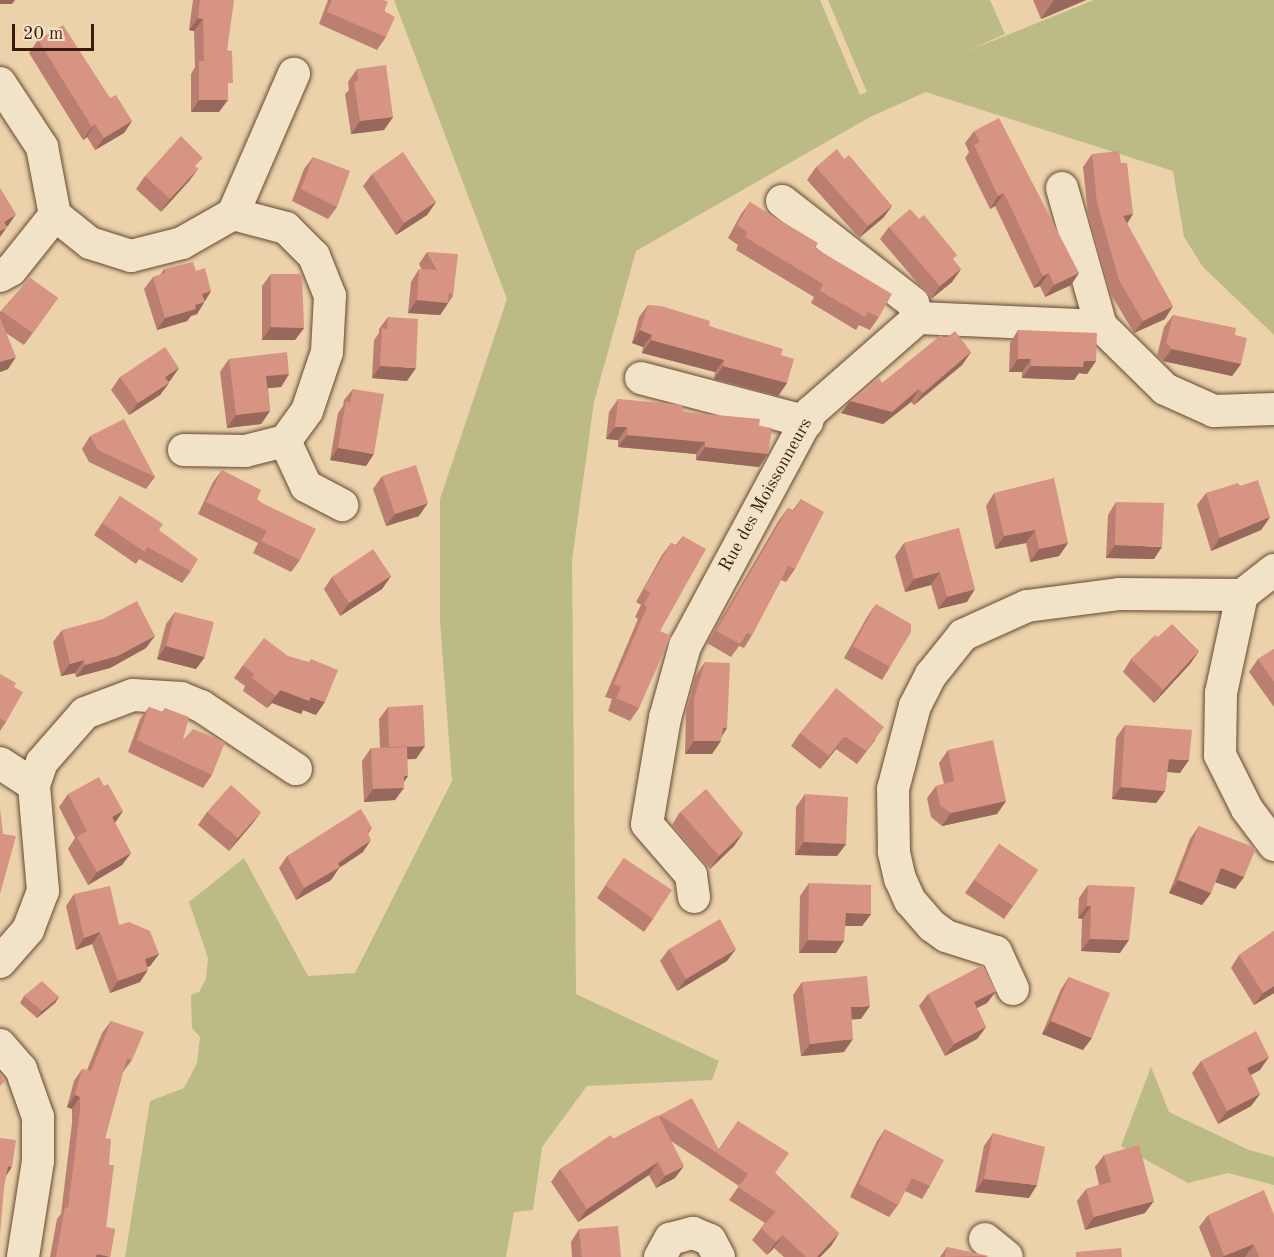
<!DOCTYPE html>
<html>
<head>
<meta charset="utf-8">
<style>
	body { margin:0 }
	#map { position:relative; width:1274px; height:1257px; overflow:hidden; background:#ebd2aa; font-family:"Old Standard TT",serif }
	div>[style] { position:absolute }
	.green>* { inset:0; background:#bcba85 }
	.roads { filter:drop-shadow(0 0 2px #654934) drop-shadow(0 0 2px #654934) }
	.street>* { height:32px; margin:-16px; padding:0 16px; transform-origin:16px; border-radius:16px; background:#f2e2c8 }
	.wall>* { inset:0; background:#ba7f70 }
	.shaded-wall>* { inset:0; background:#97685b }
	.building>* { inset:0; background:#d89482 }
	span { translate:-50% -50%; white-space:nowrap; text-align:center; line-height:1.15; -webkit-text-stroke:4.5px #f2e2c8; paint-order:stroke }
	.street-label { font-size:18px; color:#381b0d }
	.scale { position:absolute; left:12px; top:24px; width:82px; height:27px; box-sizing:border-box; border:3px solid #381b0d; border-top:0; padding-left:8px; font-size:18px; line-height:21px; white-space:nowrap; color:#381b0d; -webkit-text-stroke:4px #f2e2c8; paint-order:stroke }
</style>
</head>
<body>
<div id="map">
	<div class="green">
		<i style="clip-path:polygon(394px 0,820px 0,860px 95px,867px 92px,828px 0,990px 0,1005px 34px,965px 52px,1094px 0,1274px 0,1274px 335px,1203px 267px,1184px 237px,1173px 171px,926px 92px,870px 117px,636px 251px,594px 402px,572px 560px,576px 994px,719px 1061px,712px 1080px,587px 1086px,542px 1147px,533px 1210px,514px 1212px,506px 1257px,125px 1257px,150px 1101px,184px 1088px,197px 1063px,200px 1037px,192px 1028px,191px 995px,199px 992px,206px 979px,208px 958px,189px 902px,244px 858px,308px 976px,355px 973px,452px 781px,440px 621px,440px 499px,507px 299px)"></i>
		<i style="clip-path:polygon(1151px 1067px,1169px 1112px,1249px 1150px,1274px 1157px,1274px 1185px,1228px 1173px,1188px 1183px,1121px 1146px)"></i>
	</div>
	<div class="roads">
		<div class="street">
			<i style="left:0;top:83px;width:77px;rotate:56.7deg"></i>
			<i style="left:42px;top:147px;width:69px;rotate:79.2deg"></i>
			<i style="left:1062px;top:188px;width:143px;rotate:74.2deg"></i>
			<i style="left:782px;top:201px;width:166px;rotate:37.9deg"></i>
			<i style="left:913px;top:303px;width:16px;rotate:72deg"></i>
			<i style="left:233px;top:214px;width:153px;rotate:-66.5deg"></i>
			<i style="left:55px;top:215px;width:45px;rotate:38.7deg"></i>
			<i style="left:90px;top:243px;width:43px;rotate:17.6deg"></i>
			<i style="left:131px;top:256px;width:53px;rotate:-14.3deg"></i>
			<i style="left:182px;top:243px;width:59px;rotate:-29.6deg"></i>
			<i style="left:233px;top:214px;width:55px;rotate:14.8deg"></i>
			<i style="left:286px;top:228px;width:40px;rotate:45deg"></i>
			<i style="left:314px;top:256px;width:43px;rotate:68.2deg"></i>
			<i style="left:330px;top:296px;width:56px;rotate:93.1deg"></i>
			<i style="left:327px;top:352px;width:62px;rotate:108.7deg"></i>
			<i style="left:307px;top:411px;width:37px;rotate:126deg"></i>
			<i style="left:285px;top:441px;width:41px;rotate:166deg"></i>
			<i style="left:245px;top:451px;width:61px;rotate:-179.1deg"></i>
			<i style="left:0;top:276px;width:13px;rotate:-29deg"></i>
			<i style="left:11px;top:270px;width:70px;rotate:-51.3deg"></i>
			<i style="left:641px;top:378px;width:172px;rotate:14.8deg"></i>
			<i style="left:285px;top:441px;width:50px;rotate:65deg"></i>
			<i style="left:306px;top:486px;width:41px;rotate:27.8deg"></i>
			<i style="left:1274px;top:570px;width:41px;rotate:142deg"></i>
			<i style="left:1242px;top:595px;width:100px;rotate:102.1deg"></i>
			<i style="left:1221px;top:693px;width:62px;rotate:90.9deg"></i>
			<i style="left:1220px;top:755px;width:60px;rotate:63.4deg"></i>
			<i style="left:1247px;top:809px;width:45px;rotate:53.1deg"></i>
			<i style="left:0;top:763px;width:40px;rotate:32.9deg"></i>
			<i style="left:694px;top:897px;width:22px;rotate:-98deg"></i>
			<i style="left:691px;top:875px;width:67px;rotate:-130.8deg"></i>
			<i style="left:647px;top:824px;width:108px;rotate:-80.4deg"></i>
			<i style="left:665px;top:718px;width:75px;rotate:-74.5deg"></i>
			<i style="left:685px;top:646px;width:266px;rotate:-61.7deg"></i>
			<i style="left:811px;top:412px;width:142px;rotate:-41.3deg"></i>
			<i style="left:918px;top:318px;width:183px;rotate:2.5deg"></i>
			<i style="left:1101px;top:326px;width:90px;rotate:44.5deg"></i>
			<i style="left:1165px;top:389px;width:54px;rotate:24.2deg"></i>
			<i style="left:1214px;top:411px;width:60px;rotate:-1.9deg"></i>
			<i style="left:0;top:962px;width:43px;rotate:-48.8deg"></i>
			<i style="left:28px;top:930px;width:42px;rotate:-69deg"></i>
			<i style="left:43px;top:891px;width:106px;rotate:-94.9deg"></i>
			<i style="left:34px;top:785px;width:24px;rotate:-71deg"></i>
			<i style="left:42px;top:762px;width:65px;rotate:-48.7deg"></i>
			<i style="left:85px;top:713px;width:51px;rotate:-20.6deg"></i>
			<i style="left:133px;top:695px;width:48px;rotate:3.6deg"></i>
			<i style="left:181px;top:698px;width:22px;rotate:22deg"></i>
			<i style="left:201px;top:706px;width:114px;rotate:33.6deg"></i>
			<i style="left:1013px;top:989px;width:41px;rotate:-114.7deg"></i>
			<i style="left:996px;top:952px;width:52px;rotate:-162.3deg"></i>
			<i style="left:946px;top:936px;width:17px;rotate:-144deg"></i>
			<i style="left:932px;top:926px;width:33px;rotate:-131deg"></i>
			<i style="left:910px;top:901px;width:24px;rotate:-114deg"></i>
			<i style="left:900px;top:879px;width:28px;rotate:-103deg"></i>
			<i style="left:894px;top:852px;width:63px;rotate:-90.9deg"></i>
			<i style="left:893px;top:789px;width:86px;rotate:-75.2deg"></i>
			<i style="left:915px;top:706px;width:35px;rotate:-63deg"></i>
			<i style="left:931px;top:675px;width:51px;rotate:-51.3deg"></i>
			<i style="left:963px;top:635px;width:70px;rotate:-24.4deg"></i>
			<i style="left:1027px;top:606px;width:94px;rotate:-7.4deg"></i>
			<i style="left:1120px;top:594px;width:122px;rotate:0.5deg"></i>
			<i style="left:0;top:1045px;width:32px;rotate:49deg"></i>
			<i style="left:21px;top:1069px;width:51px;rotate:70.5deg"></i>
			<i style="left:38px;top:1117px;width:44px;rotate:90deg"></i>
			<i style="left:38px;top:1161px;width:97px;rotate:98.9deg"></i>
			<i style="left:985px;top:1239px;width:28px;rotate:39deg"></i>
			<i style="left:660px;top:1257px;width:21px;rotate:-61deg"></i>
			<i style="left:670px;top:1239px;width:24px;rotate:-15deg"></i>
			<i style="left:693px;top:1233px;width:18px;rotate:22deg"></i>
			<i style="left:710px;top:1240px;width:19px;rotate:62deg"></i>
		</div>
	</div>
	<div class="wall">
		<i style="clip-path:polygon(193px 0,233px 0,227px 50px,228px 90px,219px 112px,191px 112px,191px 74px,195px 67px,194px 31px,189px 30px)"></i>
		<i style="clip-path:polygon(328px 0,384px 0,386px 37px,377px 50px,319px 24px)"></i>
		<i style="clip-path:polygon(1033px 0,1086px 0,1041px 19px)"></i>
		<i style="clip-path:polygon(38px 40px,110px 98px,132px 121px,124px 133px,95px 150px,87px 137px,83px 140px,29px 53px)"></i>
		<i style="clip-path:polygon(357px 69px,393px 117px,384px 130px,351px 134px,345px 94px,349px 90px,348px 82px)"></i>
		<i style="clip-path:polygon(974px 131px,1079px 273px,1071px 285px,1045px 297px,1040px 286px,1034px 288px,995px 206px,990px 209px,965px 158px,969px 152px,965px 143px)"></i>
		<i style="clip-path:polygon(1092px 154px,1121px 163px,1133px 214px,1127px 223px,1165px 319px,1134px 333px,1110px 293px,1088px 215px,1083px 167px)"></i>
		<i style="clip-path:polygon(313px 157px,337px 207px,328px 219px,292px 201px,304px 169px)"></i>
		<i style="clip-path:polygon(844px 159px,892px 206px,883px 218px,859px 238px,807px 180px,816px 167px)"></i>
		<i style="clip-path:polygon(196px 167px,198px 169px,189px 181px,161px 212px,136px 189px,145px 176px)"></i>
		<i style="clip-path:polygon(372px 174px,436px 202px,427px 215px,396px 235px,363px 186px)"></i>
		<i style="clip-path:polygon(750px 202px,815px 248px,879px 317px,870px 330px,859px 325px,856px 330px,811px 303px,814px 297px,736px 250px,738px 245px,728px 238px,741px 214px)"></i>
		<i style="clip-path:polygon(889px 227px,961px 269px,952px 282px,931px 299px,880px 239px)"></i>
		<i style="clip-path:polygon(427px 252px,453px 296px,440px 315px,408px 313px,411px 282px,419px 269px,422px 270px,419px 264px)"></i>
		<i style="clip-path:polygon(164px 269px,196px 271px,211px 291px,197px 314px,191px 316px,187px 321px,157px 330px,144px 289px,153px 277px,160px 275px)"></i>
		<i style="clip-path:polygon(271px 274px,304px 328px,295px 340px,262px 340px,262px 286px)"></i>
		<i style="clip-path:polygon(30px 278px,58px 298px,24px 345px,6px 333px,8px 369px,0 372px,0 312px)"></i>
		<i style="clip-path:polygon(648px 305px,709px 326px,781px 355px,787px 383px,778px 396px,714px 379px,715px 372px,642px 353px,643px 347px,632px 343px,639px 317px)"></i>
		<i style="clip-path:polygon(1173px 315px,1235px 335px,1241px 364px,1232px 376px,1163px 361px,1157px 356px,1164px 327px)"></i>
		<i style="clip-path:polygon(388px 317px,407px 381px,372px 378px,374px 340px,379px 333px,379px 329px)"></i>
		<i style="clip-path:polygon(1018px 330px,1096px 361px,1087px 374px,1079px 373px,1074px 380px,1022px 378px,1022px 372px,1009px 372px,1010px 343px)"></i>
		<i style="clip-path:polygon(945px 339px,971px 352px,962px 365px,914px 405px,911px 402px,883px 424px,841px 413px,882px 383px)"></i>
		<i style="clip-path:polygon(229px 359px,289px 374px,281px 387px,268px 388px,270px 411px,261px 424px,227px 428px,220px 372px)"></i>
		<i style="clip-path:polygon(179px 368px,168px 382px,169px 383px,160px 395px,129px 415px,111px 390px,120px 377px)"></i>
		<i style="clip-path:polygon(353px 389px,366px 466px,330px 460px,338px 413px,343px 406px,344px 400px)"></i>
		<i style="clip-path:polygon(618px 399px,759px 426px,768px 454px,759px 467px,696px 460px,696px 454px,618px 447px,618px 440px,606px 439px,609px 412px)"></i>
		<i style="clip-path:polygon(90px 436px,155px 477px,146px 489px,89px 462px,82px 449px)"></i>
		<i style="clip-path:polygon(222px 470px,257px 499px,300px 560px,291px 572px,253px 553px,258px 543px,198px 514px,213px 482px)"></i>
		<i style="clip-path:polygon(382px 476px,419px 516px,386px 526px,373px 489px)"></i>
		<i style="clip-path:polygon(1240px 486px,1270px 517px,1261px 530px,1211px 551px,1197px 505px,1206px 493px)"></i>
		<i style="clip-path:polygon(994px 493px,1068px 543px,1059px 556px,1030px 562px,1026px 543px,995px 549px,986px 506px)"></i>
		<i style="clip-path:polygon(120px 496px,191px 571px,182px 583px,139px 559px,136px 564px,94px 535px)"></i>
		<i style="clip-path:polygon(801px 499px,795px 569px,786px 582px,781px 580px,752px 635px,744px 648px,739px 646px,731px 657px,707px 643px,779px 520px,788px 508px,793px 510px)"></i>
		<i style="clip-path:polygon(1116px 502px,1154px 559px,1106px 558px,1108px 515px)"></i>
		<i style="clip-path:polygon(959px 528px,967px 602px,938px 609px,931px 585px,905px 592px,895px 556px,904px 543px)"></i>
		<i style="clip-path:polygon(683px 536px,660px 631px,639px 708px,630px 721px,608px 711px,612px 699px,605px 697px,638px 619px,635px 617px,641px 605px,636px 602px,662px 555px,671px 543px,676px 545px)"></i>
		<i style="clip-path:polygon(391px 576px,382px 589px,340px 616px,324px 589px,332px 577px)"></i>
		<i style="clip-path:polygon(876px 604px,890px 667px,882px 680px,844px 658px,867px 617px)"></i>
		<i style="clip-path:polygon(175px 612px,196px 669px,157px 659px,166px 624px)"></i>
		<i style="clip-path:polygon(62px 630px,146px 648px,110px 668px,76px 677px,75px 673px,61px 676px,53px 642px)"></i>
		<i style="clip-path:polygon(1158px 637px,1199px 651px,1190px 664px,1154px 703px,1123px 672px,1131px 659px)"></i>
		<i style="clip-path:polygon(1274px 649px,1274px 707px,1249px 672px,1258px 659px)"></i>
		<i style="clip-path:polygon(705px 662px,722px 736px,712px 754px,685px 754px,686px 711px,696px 675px)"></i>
		<i style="clip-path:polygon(243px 665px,316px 715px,303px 710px,301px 714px,272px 703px,267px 708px,243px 691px,245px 686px,234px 678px)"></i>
		<i style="clip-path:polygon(0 674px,14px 687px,6px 722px,0 731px)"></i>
		<i style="clip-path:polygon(149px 707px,162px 712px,165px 708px,183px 740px,212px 775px,203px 788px,128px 752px,140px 719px)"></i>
		<i style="clip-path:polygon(388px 707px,416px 759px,407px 759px,404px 782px,395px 800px,364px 802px,362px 761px,371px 748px,380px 748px,379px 719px)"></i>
		<i style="clip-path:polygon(1125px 725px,1180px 773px,1167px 772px,1165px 791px,1156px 803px,1112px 799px,1116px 738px)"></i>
		<i style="clip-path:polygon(800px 733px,876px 739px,857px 764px,836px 749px,820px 769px,791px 746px)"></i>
		<i style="clip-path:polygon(948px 750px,1006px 801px,997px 814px,942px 826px,931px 817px,927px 798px,936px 786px,944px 784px,939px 763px)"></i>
		<i style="clip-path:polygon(104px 786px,123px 811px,115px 823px,131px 853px,122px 865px,88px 885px,68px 849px,75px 838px,59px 807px,68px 794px)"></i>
		<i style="clip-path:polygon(805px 794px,846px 844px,837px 856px,795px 855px,796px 807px)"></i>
		<i style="clip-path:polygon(207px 812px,261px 812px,252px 824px,229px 851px,198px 825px)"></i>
		<i style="clip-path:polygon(680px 812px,743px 833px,734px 846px,710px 869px,672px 825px)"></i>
		<i style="clip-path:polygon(1199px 826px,1244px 877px,1235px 889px,1215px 882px,1211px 893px,1202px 905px,1169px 893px,1190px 839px)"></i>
		<i style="clip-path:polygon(372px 828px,368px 834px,363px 852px,339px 868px,331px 880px,296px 900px,279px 868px,287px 856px)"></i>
		<i style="clip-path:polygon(999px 844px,1038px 870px,1004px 919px,965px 893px)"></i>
		<i style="clip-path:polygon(624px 858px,653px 919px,644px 932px,597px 898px)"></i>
		<i style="clip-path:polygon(809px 883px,871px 914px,862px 926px,845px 926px,836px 953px,799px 953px,800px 896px)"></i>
		<i style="clip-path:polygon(1088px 885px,1120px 953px,1081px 951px,1082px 919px,1078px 918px,1079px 898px)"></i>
		<i style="clip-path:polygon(74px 894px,159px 954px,150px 966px,147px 967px,140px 982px,110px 993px,92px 944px,76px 950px,66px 906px)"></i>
		<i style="clip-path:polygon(1274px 931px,1274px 993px,1254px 1005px,1231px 968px,1239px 955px)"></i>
		<i style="clip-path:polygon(669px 949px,727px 961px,677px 991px,660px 961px)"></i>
		<i style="clip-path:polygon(1069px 977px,1083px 1050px,1042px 1034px,1061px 989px)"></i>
		<i style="clip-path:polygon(802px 982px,861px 1019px,852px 1019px,844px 1052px,801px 1056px,793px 995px)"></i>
		<i style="clip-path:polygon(996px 991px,987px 1003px,977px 1008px,986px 1027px,977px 1039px,945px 1056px,919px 1006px,928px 994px)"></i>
		<i style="clip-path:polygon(24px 996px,59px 997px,55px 1003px,37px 1018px,20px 1003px)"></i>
		<i style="clip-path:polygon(111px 1021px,132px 1060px,123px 1072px,105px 1138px,109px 1165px,106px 1227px,115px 1229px,110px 1257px,50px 1257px,57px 1219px,61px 1214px,72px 1123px,72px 1109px,67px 1107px,74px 1081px,82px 1069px,87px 1070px,102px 1033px)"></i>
		<i style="clip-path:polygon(1201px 1061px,1260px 1070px,1251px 1075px,1260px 1094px,1251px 1106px,1218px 1124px,1192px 1073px)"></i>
		<i style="clip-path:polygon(660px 1115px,719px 1149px,738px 1121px,775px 1173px,839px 1233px,831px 1246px,820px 1257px,784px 1257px,774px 1248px,767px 1255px,752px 1240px,765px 1223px,729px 1200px,739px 1186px,671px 1141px,675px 1178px,656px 1188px,649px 1175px,578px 1222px,551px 1182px,560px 1169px,613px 1139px,659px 1116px)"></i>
		<i style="clip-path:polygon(885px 1129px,930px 1186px,922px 1199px,905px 1191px,898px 1205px,889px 1217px,850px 1197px,877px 1141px)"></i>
		<i style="clip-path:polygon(993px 1133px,1029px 1198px,975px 1192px,984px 1146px)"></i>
		<i style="clip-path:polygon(1104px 1155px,1145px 1213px,1085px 1230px,1077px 1201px,1086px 1189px,1099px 1185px,1095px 1167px)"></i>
		<i style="clip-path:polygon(1208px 1215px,1274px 1257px,1211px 1257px,1199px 1227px)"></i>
		<i style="clip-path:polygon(579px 1229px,621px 1257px,572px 1257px,571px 1242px)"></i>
		<i style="clip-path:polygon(947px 1247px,989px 1257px,940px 1257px)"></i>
	</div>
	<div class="shaded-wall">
		<i style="clip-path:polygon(0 0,15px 0,12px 4px,0 4px)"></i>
		<i style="clip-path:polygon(1054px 0,1086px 0,1041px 19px)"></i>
		<i style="clip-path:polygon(198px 18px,203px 19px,194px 31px,189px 30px)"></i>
		<i style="clip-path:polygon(199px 100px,228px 100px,219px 112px,191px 112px)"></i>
		<i style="clip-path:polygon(393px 117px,384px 130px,351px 134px,360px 121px)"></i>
		<i style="clip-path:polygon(132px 121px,124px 133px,95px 150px,104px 138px)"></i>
		<i style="clip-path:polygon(95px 124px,87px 137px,83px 140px,92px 127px)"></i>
		<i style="clip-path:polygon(198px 169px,189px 181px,161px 212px,170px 199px)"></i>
		<i style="clip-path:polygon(1004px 193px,995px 206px,990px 209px,998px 196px)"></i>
		<i style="clip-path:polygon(436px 202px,427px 215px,396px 235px,404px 223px)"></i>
		<i style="clip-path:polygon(892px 206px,883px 218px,859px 238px,868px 226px)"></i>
		<i style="clip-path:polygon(16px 214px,8px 226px,0 231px,4px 222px)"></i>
		<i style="clip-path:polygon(1133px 214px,1125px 227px,1123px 216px)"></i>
		<i style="clip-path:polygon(7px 227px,0 237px,0 231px)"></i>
		<i style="clip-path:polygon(961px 269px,952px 282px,931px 299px,940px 286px)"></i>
		<i style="clip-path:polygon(1049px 273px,1040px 286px,1034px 288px,1043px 276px)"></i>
		<i style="clip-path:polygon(1079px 273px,1071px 285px,1045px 297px,1054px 285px)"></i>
		<i style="clip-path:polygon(211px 291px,197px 314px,191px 316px,187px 321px,157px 330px,165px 318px,202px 294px)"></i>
		<i style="clip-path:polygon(417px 300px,448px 303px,440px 315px,408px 313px)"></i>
		<i style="clip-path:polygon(1173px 306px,1165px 319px,1134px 333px,1143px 321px)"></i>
		<i style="clip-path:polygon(271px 327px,304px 328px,295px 340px,262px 340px)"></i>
		<i style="clip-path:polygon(640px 330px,652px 335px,643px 347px,632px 343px)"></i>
		<i style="clip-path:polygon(651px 340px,724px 360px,715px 372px,642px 353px)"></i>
		<i style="clip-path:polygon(1172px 349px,1241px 364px,1232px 376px,1163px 361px)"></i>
		<i style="clip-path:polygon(971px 352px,962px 365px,914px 405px,923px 393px)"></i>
		<i style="clip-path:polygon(16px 357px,8px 369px,0 372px,0 362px)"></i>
		<i style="clip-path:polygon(1018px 359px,1031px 359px,1022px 372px,1009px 372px)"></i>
		<i style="clip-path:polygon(1084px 361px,1096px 361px,1087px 374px,1079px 373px,1074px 380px,1022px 378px,1031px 366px)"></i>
		<i style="clip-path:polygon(380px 366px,416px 368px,407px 381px,372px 378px)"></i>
		<i style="clip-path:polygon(723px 366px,787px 383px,778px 396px,714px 379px)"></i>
		<i style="clip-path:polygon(179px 368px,170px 381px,156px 389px,165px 377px)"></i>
		<i style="clip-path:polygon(289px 374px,281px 387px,258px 389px,266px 376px)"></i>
		<i style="clip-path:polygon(169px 383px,160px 395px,129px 415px,138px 403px)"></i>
		<i style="clip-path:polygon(919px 389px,911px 402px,883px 424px,841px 413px,850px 401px)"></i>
		<i style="clip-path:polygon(270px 411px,261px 424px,227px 428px,236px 415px)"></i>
		<i style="clip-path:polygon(615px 427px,627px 427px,618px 440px,606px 439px)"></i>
		<i style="clip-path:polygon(627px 435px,705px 442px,696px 454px,618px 447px)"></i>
		<i style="clip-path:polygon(705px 447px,768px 454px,759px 467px,696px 460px)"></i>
		<i style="clip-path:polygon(338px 448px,374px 454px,366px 466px,330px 460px)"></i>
		<i style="clip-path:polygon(428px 503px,419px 516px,386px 526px,395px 514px)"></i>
		<i style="clip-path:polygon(1270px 517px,1261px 530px,1211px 551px,1220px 538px)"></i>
		<i style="clip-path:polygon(1035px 530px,1026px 543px,995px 549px,1004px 536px)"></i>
		<i style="clip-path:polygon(1068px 543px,1059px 556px,1030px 562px,1039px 549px)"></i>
		<i style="clip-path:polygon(1115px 545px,1162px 547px,1154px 559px,1106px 558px)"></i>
		<i style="clip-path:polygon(940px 572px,931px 585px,905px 592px,914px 579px)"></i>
		<i style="clip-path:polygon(391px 576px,382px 589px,340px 616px,349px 603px)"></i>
		<i style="clip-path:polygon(975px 589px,967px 602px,938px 609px,947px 597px)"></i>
		<i style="clip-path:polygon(155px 636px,146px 648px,110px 668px,76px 677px,85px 665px)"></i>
		<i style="clip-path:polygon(166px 646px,205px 657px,196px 669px,157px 659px)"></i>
		<i style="clip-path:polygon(1199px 651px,1190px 664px,1154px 703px,1163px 690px)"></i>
		<i style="clip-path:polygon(84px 660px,75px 673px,61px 676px,70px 664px)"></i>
		<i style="clip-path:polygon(280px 690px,311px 697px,325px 702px,316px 715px,303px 710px,301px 714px,272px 703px,267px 708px)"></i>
		<i style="clip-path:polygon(723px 728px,727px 728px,719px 741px)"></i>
		<i style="clip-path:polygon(845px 736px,836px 749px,820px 769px,829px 756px)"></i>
		<i style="clip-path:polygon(694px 741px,721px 741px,712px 754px,685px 754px)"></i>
		<i style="clip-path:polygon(425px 746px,416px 759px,381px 760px,389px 747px)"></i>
		<i style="clip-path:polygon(1169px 759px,1189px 760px,1180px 773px,1160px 771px)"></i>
		<i style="clip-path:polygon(404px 776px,408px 776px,400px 788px,404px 788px,395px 800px,364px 802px,373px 789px)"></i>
		<i style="clip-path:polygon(1121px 787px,1165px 791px,1156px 803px,1112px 799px)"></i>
		<i style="clip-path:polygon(1006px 801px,997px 814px,942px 826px,951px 813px)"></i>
		<i style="clip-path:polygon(123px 811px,114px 824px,112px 817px)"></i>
		<i style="clip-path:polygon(261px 812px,252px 824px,229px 851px,238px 838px)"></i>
		<i style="clip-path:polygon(743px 833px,734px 846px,710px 869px,719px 856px)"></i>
		<i style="clip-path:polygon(371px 840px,363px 852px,339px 868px,331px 880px,296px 900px,304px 888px)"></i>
		<i style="clip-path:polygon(804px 842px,846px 844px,837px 856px,795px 855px)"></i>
		<i style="clip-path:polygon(131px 853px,122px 865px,88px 885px,97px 872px)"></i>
		<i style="clip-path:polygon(1221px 868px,1244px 877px,1235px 889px,1212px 881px)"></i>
		<i style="clip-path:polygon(1178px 880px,1211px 893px,1202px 905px,1169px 893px)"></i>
		<i style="clip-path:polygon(1087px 906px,1091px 906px,1082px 919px,1078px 918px)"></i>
		<i style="clip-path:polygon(846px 913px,871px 914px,862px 926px,837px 926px)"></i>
		<i style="clip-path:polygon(100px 932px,92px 944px,76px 950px,84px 938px)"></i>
		<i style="clip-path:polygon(1090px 939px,1129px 940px,1120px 953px,1081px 951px)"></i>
		<i style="clip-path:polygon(808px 940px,844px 941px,836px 953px,799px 953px)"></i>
		<i style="clip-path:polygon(736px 949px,727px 961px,677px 991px,686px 979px)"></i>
		<i style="clip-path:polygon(159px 954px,150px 966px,137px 971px,145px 959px)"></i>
		<i style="clip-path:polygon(148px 970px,140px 982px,110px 993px,118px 981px)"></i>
		<i style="clip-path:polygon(1274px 986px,1274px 993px,1254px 1005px,1263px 993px)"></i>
		<i style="clip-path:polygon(996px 991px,987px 1003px,965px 1014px,974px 1002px)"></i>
		<i style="clip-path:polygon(59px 997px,55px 1003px,37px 1018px,42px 1011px)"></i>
		<i style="clip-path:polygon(870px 1006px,861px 1019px,842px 1020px,851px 1007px)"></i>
		<i style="clip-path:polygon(1051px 1021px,1092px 1038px,1083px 1050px,1042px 1034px)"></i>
		<i style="clip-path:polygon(986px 1027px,977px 1039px,945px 1056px,954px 1044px)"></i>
		<i style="clip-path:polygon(853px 1039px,844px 1052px,801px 1056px,810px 1044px)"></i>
		<i style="clip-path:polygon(1269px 1057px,1260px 1070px,1238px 1081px,1247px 1068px)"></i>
		<i style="clip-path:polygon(1260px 1094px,1251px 1106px,1218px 1124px,1227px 1111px)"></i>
		<i style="clip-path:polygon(75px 1095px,80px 1097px,72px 1109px,67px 1107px)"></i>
		<i style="clip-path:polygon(658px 1162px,649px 1175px,578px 1222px,587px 1209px)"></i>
		<i style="clip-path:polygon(8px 1166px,12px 1167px,4px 1179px)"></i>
		<i style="clip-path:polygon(684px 1166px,675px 1178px,656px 1188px,665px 1176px)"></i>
		<i style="clip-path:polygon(984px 1179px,1037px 1185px,1029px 1198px,975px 1192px)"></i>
		<i style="clip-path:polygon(1154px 1201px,1145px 1213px,1085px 1230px,1094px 1217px)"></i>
		<i style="clip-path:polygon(839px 1233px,831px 1246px,820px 1257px,817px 1257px)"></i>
		<i style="clip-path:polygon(783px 1235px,774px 1248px,767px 1255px,776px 1242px)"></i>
		<i style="clip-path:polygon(1254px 1244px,1245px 1257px,1223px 1257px,1224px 1256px)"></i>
		<i style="clip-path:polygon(97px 1254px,110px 1257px,95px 1257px)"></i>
	</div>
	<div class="building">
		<i style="clip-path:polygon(200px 0,233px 0,234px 1px,227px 50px,232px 51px,233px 83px,228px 83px,228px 100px,199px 100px,199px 61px,204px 61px,203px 19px,198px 18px)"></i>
		<i style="clip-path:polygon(332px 0,384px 0,388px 2px,384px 11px,395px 17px,386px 37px,327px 12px)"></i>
		<i style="clip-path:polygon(63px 25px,110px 98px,116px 95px,132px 121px,104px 138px,95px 124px,92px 127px,38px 40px)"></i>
		<i style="clip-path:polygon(386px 65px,393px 117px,360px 121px,354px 82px,358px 81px,357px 69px)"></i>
		<i style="clip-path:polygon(999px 118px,1079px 273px,1054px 285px,1049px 273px,1043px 276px,1004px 193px,998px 196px,974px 145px,980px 142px,974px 131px)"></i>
		<i style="clip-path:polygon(181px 136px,203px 158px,195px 166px,198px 169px,170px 199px,145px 176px)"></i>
		<i style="clip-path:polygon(837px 149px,844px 159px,849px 155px,892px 206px,868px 226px,816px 167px)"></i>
		<i style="clip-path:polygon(1119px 151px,1121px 163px,1127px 163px,1133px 214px,1123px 216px,1173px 306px,1143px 321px,1119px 280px,1097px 203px,1092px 154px)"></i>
		<i style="clip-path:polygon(403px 152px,436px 202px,404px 223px,372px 174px)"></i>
		<i style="clip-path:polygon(313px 157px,350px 171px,337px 207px,301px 189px)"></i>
		<i style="clip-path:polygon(0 188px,16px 214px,4px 222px,7px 227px,0 231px)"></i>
		<i style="clip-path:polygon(750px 202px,818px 243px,815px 248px,892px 294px,879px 317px,868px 312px,865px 317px,820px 291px,823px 284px,745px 237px,747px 232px,737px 225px)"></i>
		<i style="clip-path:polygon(910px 209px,919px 219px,924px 215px,957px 255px,953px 259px,961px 269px,940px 286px,889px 227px)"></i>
		<i style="clip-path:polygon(427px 252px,458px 254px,453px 296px,449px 292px,448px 303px,417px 300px,419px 269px,438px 270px)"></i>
		<i style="clip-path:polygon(193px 262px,196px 271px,205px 268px,211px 291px,202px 294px,205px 302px,195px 305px,196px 309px,165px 318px,153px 277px,165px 273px,164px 269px)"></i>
		<i style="clip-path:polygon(271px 274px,302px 274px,304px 328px,271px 327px)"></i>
		<i style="clip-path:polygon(30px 278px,58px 298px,33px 333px,1px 311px)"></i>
		<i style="clip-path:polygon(648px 305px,661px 306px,710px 321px,709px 326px,783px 349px,781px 355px,794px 359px,787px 383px,723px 366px,724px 360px,651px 340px,652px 335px,640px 330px)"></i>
		<i style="clip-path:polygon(1173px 315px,1236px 328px,1235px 335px,1247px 338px,1241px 364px,1172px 349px,1166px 343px)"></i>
		<i style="clip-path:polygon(388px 317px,418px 319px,416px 368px,380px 366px,382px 328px,387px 329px)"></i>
		<i style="clip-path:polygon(0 318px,16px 357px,0 362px)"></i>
		<i style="clip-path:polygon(1018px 330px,1097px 333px,1096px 361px,1084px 361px,1083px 367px,1031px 366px,1031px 359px,1018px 359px)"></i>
		<i style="clip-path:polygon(955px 331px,971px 352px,923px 393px,919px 389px,892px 412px,850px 401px,879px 378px,882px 383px,941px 335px,945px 339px)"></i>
		<i style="clip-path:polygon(165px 347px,179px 368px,165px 377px,169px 383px,138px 403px,120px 377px)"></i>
		<i style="clip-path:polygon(287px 352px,289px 374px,266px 376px,270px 411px,236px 415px,229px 359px)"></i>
		<i style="clip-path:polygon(353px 389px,384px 394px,374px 454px,338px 448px,346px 401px,350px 403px)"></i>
		<i style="clip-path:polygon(618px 399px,683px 405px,683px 412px,760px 419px,759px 426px,772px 428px,768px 454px,705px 447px,705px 442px,627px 435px,627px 427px,615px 427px)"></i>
		<i style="clip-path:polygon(124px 419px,155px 477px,98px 450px,90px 436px)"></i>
		<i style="clip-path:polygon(416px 465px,428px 503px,395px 514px,382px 476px)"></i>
		<i style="clip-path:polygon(222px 470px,261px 490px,257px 499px,262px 503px,316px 529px,300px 560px,261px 541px,267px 531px,206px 502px)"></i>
		<i style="clip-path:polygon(1054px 478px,1068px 543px,1039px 549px,1035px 530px,1004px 536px,994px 493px)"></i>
		<i style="clip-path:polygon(1258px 480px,1270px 517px,1220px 538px,1206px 493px,1238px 483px,1240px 486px)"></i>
		<i style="clip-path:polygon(120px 496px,163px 524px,159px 530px,198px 559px,191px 571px,147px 547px,145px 552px,102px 523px)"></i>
		<i style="clip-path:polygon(801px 499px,824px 512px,795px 569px,788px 566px,752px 635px,747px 633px,740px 644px,716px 631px,788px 508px,794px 511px)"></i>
		<i style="clip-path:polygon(1116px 502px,1164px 503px,1162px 547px,1115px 545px)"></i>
		<i style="clip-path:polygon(959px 528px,975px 589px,947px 597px,940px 572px,914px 579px,904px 543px)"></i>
		<i style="clip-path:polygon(683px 536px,706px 549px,660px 631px,671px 636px,639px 708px,616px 698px,621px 687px,614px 684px,647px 607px,644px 605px,650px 593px,644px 589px,671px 543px,677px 546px)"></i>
		<i style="clip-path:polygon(373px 549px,391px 576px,349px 603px,332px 577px)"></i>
		<i style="clip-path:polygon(137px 601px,155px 636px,118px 656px,85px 665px,84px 660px,70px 664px,62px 630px,103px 619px)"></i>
		<i style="clip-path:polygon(876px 604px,911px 624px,911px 632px,890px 667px,853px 646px)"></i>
		<i style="clip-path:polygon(175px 612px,214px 622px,205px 657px,166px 646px)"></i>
		<i style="clip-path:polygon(1172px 624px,1199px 651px,1163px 690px,1131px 659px,1155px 635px,1158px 637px)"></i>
		<i style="clip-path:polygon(264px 638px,288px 656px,309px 662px,311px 659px,338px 670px,325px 702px,311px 697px,309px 701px,280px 690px,276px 696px,252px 678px,254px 674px,243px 665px)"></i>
		<i style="clip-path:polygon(1274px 649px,1274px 682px,1258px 659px)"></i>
		<i style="clip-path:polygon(705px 662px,730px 663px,727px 728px,723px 728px,721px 741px,694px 741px,694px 698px)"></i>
		<i style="clip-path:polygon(0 674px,16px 683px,14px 687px,23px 692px,6px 722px,0 718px)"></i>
		<i style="clip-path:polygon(836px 688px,884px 727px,866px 751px,845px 736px,829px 756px,800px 733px)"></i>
		<i style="clip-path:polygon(423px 705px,425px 746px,389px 747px,388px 707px)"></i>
		<i style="clip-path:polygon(149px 707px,163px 712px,165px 708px,189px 717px,183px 740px,193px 729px,225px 742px,212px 775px,137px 740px)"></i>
		<i style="clip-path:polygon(1125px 725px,1192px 730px,1189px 760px,1169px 759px,1165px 791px,1121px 787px)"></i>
		<i style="clip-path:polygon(993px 740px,1006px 801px,951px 813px,940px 805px,936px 786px,954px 781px,948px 750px)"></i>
		<i style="clip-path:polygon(407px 747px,408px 776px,404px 776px,404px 788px,373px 789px,371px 748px)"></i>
		<i style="clip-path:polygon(99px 777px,104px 786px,108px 784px,123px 811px,112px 817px,131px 853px,97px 872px,77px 837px,87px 831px,68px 794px)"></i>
		<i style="clip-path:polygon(231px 785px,261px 812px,238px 838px,207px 812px)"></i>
		<i style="clip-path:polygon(706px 789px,743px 833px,719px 856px,680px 812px)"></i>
		<i style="clip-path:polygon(805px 794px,848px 797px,846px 844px,804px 842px)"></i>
		<i style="clip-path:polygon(0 808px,3px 834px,16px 836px,0 894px)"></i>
		<i style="clip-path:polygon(361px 809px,372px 828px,367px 831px,371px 840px,338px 863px,340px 867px,304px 888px,287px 856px)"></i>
		<i style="clip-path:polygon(1199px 826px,1256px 848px,1244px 877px,1221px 868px,1211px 893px,1178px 880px)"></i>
		<i style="clip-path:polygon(999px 844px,1038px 870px,1013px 906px,974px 880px)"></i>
		<i style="clip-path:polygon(624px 858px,672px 890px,653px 919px,605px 885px)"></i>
		<i style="clip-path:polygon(809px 883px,871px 885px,871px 914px,846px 913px,844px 941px,808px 940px)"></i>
		<i style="clip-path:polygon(1088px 885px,1135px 887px,1129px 940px,1090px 939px,1091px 906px,1087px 906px)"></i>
		<i style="clip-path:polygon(110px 886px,119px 925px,129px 922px,150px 931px,159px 954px,145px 959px,148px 970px,118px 981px,100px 932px,84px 938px,74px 894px)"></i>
		<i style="clip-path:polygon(720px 919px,736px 949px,686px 979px,669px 949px)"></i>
		<i style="clip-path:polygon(1274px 931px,1274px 986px,1263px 993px,1239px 955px)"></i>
		<i style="clip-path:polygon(983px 965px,996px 991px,974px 1002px,986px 1027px,954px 1044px,928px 994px)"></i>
		<i style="clip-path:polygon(867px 976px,870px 1006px,851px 1007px,853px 1039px,810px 1044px,802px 982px)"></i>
		<i style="clip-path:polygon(1069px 977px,1110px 993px,1092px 1038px,1051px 1021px)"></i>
		<i style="clip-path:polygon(42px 981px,59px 997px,42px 1011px,24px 996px)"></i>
		<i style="clip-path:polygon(111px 1021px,144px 1032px,132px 1060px,127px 1058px,105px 1138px,111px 1139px,109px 1165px,114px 1165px,106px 1227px,115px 1229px,110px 1257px,97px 1254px,96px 1257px,56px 1257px,65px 1207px,68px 1208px,80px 1111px,80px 1097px,75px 1095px,82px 1069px,91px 1071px)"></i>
		<i style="clip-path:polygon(1256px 1031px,1269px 1057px,1247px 1068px,1260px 1094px,1227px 1111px,1201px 1061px)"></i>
		<i style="clip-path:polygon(0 1074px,5px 1081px,0 1086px)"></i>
		<i style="clip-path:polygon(692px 1098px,719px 1150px,738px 1121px,789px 1153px,775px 1173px,839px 1233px,817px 1257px,806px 1257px,783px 1235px,776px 1242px,761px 1228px,776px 1212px,738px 1187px,748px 1174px,660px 1115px)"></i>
		<i style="clip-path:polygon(658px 1115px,684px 1166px,665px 1176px,658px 1162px,587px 1209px,560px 1169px,611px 1135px,613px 1139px)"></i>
		<i style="clip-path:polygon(885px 1129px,944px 1160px,930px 1186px,912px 1178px,898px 1205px,859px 1184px)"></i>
		<i style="clip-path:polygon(993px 1133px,1045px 1147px,1037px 1185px,984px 1179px)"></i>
		<i style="clip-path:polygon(0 1138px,16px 1140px,12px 1167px,8px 1166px,4px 1188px,0 1235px)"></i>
		<i style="clip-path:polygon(1139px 1145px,1154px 1201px,1094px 1217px,1086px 1189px,1111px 1182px,1104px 1155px)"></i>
		<i style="clip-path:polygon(1264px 1190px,1274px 1215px,1274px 1257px,1259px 1257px,1254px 1244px,1224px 1256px,1208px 1215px)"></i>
		<i style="clip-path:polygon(618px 1226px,621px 1257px,582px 1257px,579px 1229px)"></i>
		<i style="clip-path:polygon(947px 1247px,989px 1256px,945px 1257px)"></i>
		<i style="clip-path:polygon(1121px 1248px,1122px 1257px,1076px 1257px,1076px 1252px)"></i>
	</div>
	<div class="street-label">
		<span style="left:766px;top:495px;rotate:-61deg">Rue des Moissonneurs</span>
	</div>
	<div class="scale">20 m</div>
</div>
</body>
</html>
